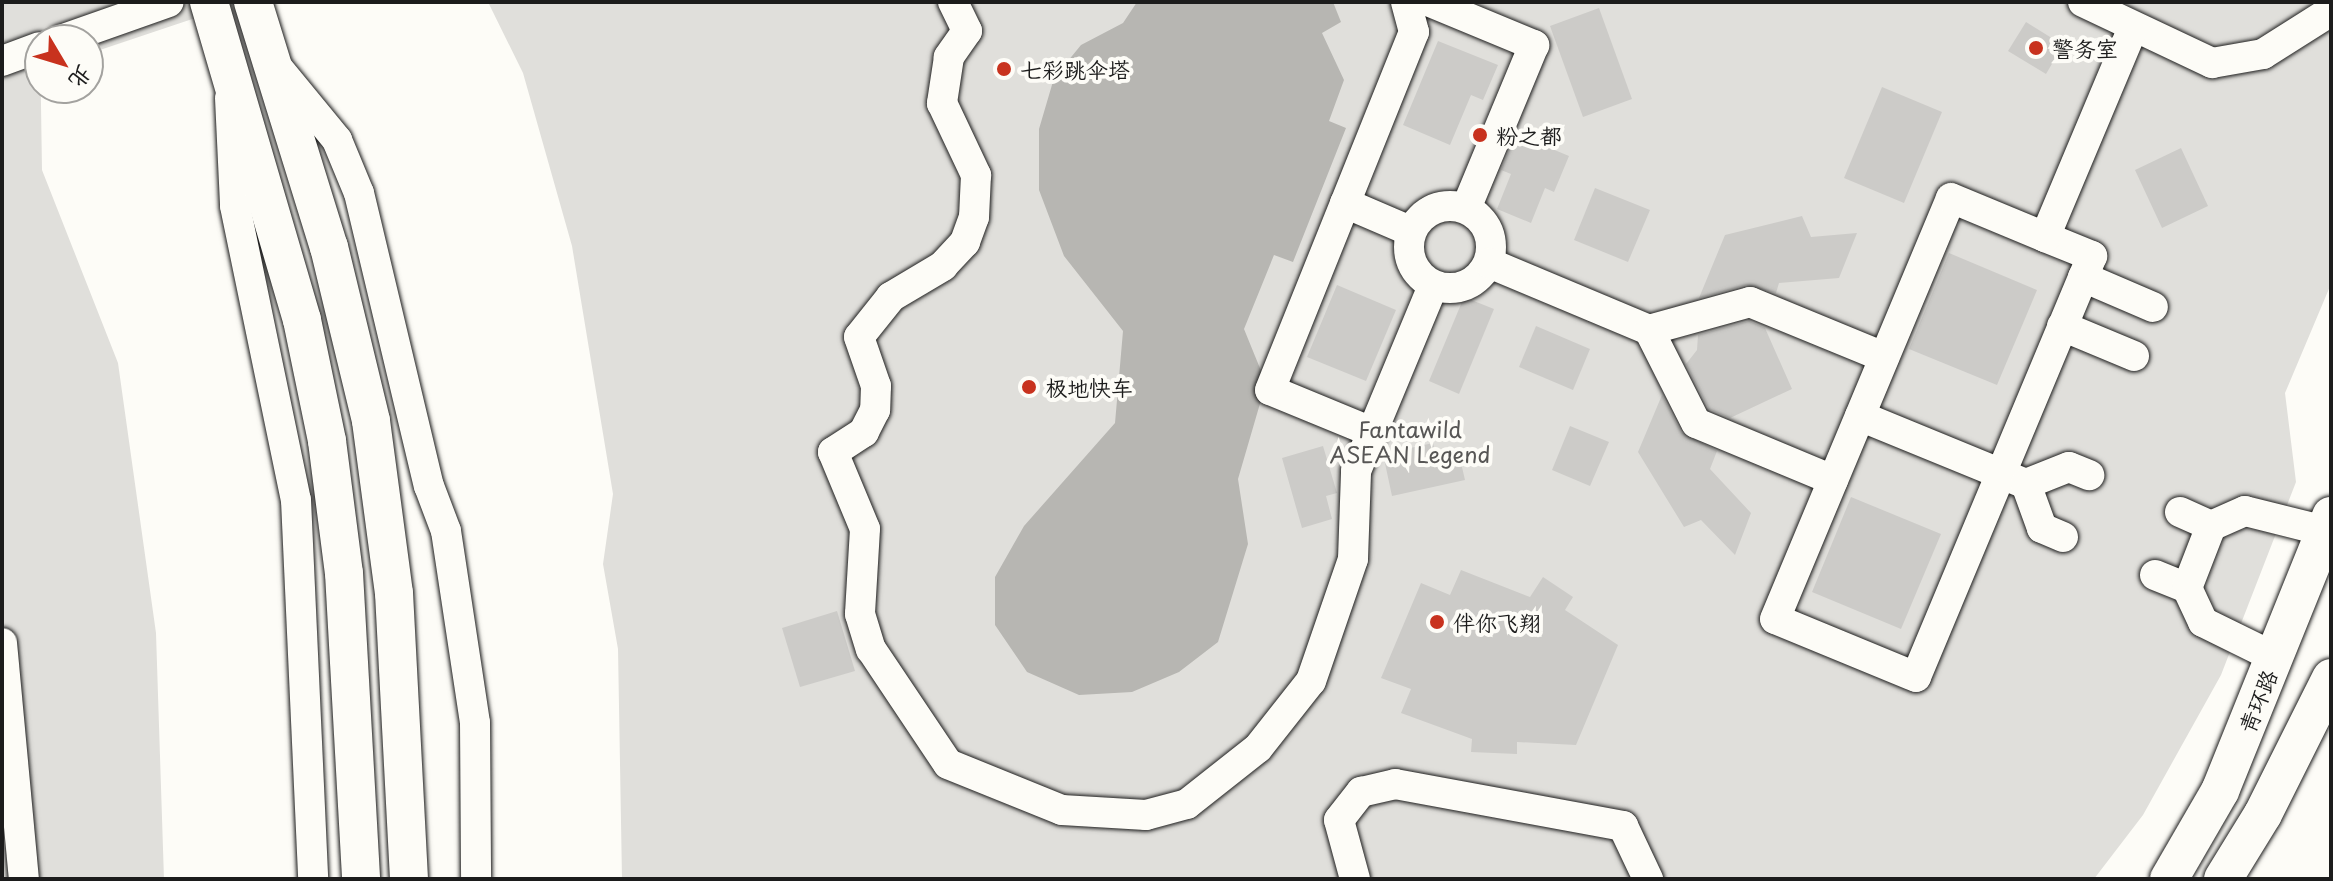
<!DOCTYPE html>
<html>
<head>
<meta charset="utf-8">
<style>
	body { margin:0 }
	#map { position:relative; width:2333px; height:881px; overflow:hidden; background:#fdfcf7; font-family:"Playpen Sans","LXGW WenKai TC",sans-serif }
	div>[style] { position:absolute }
	.green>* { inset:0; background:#e0dfdb }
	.water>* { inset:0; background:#b7b6b2 }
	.building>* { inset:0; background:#cccbc8 }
	.roads { filter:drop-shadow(0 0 2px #1c1c1c) drop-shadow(0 0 2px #1c1c1c) }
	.minor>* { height:30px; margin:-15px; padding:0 15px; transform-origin:15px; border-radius:15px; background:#fdfcf7 }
	.minor>.ring { margin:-15px; padding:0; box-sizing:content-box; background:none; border:30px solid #fdfcf7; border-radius:50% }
	.major>* { height:38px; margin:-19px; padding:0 19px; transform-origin:19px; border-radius:19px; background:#fdfcf7 }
	.dots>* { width:22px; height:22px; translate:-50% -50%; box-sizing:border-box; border:4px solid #fdfcf7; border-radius:50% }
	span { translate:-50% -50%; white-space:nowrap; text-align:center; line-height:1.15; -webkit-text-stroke:8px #fdfcf7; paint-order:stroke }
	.poi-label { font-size:22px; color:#1c1c1c }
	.left { translate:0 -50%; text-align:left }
	.park-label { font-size:22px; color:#575655 }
	.street-label { font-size:22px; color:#1c1c1c }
	.frame { position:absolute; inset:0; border:4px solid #1c1c1c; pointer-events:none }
	.north { position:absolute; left:24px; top:24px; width:80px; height:80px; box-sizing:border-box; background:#fdfcf7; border:2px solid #a3a29f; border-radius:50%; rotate:128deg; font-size:22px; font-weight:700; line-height:32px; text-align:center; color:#1c1c1c }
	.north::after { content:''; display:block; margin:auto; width:28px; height:36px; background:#c8321e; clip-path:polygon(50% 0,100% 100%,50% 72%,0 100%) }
</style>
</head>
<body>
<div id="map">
	<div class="green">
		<i style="clip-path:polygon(2px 2px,243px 2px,88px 54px,88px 40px,40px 40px,42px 170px,118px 363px,156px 633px,164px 879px,2px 879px)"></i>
		<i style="clip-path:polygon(488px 2px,2331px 2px,2331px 284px,2285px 393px,2296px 482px,2221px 675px,2143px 815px,2094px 879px,622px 879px,618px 649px,603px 564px,613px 494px,572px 246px,523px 73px)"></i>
	</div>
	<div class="water">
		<i style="clip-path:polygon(1137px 2px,1333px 2px,1341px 22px,1322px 33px,1344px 80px,1329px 121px,1346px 128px,1293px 262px,1274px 255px,1244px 329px,1266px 383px,1238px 479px,1248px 544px,1218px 642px,1179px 672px,1132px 692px,1079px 695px,1027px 672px,995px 625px,995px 577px,1024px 526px,1115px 423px,1123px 331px,1064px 256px,1039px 190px,1039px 129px,1054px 78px,1081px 45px,1123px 23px)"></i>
	</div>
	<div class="building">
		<i style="clip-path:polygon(1599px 8px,1632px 99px,1583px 117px,1550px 26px)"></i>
		<i style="clip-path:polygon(2026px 22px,2063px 45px,2046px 74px,2008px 51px)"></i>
		<i style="clip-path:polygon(1438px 41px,1498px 65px,1483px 100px,1471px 95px,1450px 145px,1403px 125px)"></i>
		<i style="clip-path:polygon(1882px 87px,1942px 112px,1904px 203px,1844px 178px)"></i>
		<i style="clip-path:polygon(1516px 134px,1569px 156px,1554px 192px,1545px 188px,1531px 223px,1497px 209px,1511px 174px,1501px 170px)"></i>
		<i style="clip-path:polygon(2181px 148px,2208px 206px,2162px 228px,2135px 170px)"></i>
		<i style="clip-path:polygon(1595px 188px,1650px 210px,1628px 262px,1574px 240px)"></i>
		<i style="clip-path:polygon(1802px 216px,1811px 237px,1857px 233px,1839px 278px,1779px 283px,1776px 293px,1746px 285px,1699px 298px,1725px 235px)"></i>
		<i style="clip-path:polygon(1949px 253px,2037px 290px,1997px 385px,1909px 349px)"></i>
		<i style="clip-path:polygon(1337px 285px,1396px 310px,1366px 381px,1307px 357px)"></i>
		<i style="clip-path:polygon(1464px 297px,1494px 309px,1459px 394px,1429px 381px)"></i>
		<i style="clip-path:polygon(1749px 321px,1765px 328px,1792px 389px,1730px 418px,1709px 409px,1686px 364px,1697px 350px,1698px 335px)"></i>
		<i style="clip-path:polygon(1536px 326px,1590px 349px,1573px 390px,1519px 367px)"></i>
		<i style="clip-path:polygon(1662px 395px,1681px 432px,1717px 451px,1710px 469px,1751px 513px,1735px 555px,1701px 520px,1684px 527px,1638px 452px)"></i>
		<i style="clip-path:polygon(1570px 426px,1609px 442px,1590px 486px,1552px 470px)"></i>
		<i style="clip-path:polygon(1433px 443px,1436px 455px,1458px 450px,1465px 480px,1392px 496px,1383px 454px)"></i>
		<i style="clip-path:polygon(1323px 446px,1337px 493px,1326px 496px,1332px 519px,1302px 528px,1282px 458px)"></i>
		<i style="clip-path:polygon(1851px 497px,1941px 534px,1901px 629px,1812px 592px)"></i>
		<i style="clip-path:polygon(1461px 570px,1530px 597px,1543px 577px,1573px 597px,1565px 610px,1618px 645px,1576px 745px,1517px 742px,1517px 754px,1471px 752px,1472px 739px,1401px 713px,1411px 689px,1381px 678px,1421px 583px,1450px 595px)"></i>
		<i style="clip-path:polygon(837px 611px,855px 671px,800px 687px,782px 628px)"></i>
	</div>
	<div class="roads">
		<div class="minor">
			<i style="left:953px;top:2px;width:32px;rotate:64deg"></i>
			<i style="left:967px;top:31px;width:32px;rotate:125deg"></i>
			<i style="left:949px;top:57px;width:47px;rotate:98.7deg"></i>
			<i style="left:942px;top:103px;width:80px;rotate:64.7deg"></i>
			<i style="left:976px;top:175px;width:42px;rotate:92.7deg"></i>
			<i style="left:974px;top:217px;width:27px;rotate:110deg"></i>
			<i style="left:965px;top:242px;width:33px;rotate:133deg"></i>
			<i style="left:943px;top:266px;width:61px;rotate:149.2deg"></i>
			<i style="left:891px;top:297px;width:51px;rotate:128.7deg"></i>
			<i style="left:859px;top:337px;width:52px;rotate:70.9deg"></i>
			<i style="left:876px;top:386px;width:24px;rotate:92deg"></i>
			<i style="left:875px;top:410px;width:25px;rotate:117deg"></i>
			<i style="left:864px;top:432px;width:37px;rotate:147deg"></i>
			<i style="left:833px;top:452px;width:83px;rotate:67.4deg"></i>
			<i style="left:865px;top:529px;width:85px;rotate:93.4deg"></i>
			<i style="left:860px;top:614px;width:37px;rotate:73deg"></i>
			<i style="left:871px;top:649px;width:138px;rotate:56.2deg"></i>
			<i style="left:948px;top:764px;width:123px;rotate:22deg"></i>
			<i style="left:1062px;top:810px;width:84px;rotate:3.4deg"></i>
			<i style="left:1146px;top:815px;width:42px;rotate:-15deg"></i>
			<i style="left:1187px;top:804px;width:90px;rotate:-38.3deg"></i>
			<i style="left:1258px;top:748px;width:85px;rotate:-51.7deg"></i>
			<i style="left:1311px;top:681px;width:129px;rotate:-71deg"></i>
			<i style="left:1353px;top:559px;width:88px;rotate:-88deg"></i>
			<i style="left:1356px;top:471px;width:200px;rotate:-67.4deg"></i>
			<i style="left:1430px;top:2px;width:113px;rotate:22.5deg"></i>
			<i style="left:1534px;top:45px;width:177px;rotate:112.6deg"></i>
			<i style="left:2083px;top:2px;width:143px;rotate:25.3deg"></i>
			<i style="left:2212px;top:63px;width:52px;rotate:-10deg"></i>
			<i style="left:2263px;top:54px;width:80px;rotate:-32.3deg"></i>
			<i style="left:61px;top:40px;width:114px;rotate:-19.4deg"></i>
			<i style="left:2px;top:61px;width:40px;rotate:-20.2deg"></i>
			<i style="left:273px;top:62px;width:101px;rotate:50.6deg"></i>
			<i style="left:337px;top:140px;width:57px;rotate:67.5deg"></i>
			<i style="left:359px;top:193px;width:301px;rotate:76.6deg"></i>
			<i style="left:429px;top:486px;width:48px;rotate:69.3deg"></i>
			<i style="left:446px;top:531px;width:194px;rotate:81.4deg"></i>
			<i style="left:475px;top:723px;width:156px;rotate:89.6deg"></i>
			<i style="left:230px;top:98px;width:108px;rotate:87.3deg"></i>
			<i style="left:235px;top:206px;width:300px;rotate:78.3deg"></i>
			<i style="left:296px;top:500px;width:379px;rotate:87.4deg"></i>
			<i style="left:1345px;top:203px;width:71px;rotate:23.3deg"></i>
			<i class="ring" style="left:1409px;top:206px;width:52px;height:52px"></i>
			<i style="left:2045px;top:237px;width:51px;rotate:22deg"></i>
			<i style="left:2092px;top:256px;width:456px;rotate:112.7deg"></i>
			<i style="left:1916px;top:677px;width:152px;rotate:-157.6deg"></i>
			<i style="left:1775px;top:619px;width:456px;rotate:-67.3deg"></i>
			<i style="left:1951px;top:198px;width:102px;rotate:22.5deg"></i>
			<i style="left:2045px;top:237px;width:225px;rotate:-67.2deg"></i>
			<i style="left:1489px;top:263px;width:173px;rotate:22.7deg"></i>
			<i style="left:2083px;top:277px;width:76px;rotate:23.2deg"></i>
			<i style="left:2062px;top:326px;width:78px;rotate:22.6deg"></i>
			<i style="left:1860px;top:416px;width:179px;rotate:22.3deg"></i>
			<i style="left:1372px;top:432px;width:110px;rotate:-157.6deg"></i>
			<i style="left:1270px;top:390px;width:386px;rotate:-68.1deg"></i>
			<i style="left:1414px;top:32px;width:31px;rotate:-105deg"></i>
			<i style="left:1833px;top:480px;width:148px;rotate:-157.4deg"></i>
			<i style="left:1696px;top:423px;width:104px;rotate:-116.8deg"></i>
			<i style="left:1649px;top:330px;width:105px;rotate:-15.5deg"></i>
			<i style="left:1750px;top:302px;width:145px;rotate:22.3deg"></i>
			<i style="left:2180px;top:512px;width:34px;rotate:24deg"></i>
			<i style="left:2063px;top:537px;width:23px;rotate:-157deg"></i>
			<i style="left:2042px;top:528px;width:47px;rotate:-110deg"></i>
			<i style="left:2026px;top:484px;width:46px;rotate:-21.6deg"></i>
			<i style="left:2069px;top:467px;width:22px;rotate:22deg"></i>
			<i style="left:2155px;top:575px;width:35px;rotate:22deg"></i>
			<i style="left:2px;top:643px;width:237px;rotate:84.7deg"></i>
			<i style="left:2274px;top:657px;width:79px;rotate:-153.8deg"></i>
			<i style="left:2203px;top:622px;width:38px;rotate:-115deg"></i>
			<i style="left:2187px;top:588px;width:66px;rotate:-68.8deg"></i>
			<i style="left:2211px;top:526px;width:37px;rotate:-24deg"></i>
			<i style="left:2245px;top:511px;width:82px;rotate:14deg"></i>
			<i style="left:1355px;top:879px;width:61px;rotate:-105.2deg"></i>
			<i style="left:1339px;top:820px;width:36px;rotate:-52deg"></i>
			<i style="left:1361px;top:792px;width:35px;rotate:-13deg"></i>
			<i style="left:1395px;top:784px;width:232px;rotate:10.4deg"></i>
			<i style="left:1623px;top:826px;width:59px;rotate:64.7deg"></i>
		</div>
		<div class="major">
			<i style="left:209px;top:2px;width:331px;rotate:73.7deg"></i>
			<i style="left:302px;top:320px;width:124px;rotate:78.3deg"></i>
			<i style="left:327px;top:441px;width:133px;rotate:82.7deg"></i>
			<i style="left:344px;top:573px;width:306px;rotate:86.8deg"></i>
			<i style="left:253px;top:2px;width:257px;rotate:72.8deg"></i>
			<i style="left:329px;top:247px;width:179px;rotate:76.4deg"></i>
			<i style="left:371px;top:421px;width:174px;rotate:82.4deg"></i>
			<i style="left:394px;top:593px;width:286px;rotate:87deg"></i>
			<i style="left:2169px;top:879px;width:102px;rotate:-59.9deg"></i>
			<i style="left:2220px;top:791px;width:297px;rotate:-68deg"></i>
			<i style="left:2223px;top:879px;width:76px;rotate:-58.4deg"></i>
			<i style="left:2263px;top:814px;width:152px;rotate:-63.4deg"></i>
		</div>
	</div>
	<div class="dots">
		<i style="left:2036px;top:48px;background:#c8321e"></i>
		<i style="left:1004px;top:69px;background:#c8321e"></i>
		<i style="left:1480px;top:135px;background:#c8321e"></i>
		<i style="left:1029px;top:387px;background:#c8321e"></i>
		<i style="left:1437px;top:622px;background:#c8321e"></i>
	</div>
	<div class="poi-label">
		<span class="left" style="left:2052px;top:48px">警务室</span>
		<span class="left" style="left:1020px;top:69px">七彩跳伞塔</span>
		<span class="left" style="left:1496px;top:135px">粉之都</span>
		<span class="left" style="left:1045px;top:387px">极地快车</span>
		<span class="left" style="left:1453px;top:622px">伴你飞翔</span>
	</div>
	<div class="park-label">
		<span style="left:1410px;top:441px">Fantawild<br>ASEAN Legend</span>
	</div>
	<div class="street-label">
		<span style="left:2257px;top:701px;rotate:-68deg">青环路</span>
	</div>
	<div class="frame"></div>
	<div class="north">北</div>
</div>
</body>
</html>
